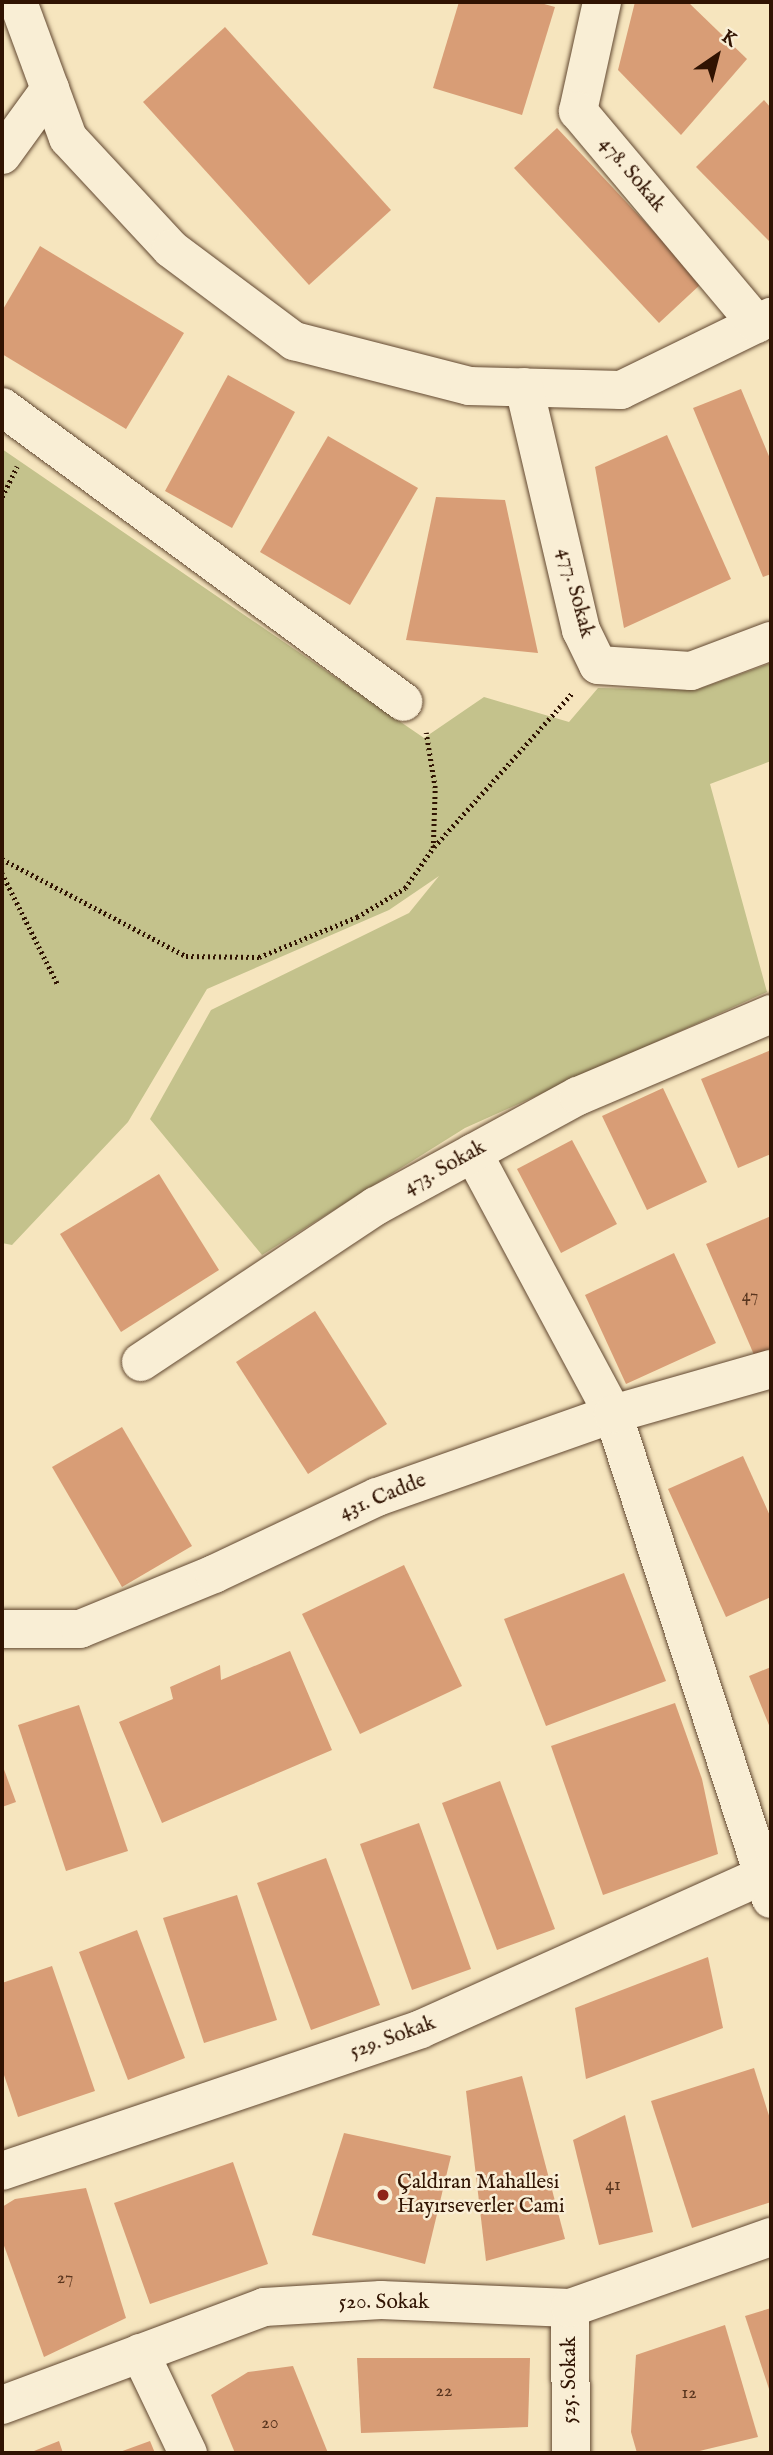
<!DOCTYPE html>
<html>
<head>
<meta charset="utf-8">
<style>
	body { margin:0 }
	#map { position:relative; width:773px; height:2455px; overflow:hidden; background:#f6e5be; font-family:"IM FELL English",serif }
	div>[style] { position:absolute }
	.green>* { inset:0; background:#c4c28c }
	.building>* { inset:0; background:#d89d76 }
	.path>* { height:4.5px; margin-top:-2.25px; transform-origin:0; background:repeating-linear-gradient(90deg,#301302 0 2px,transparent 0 5.5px) }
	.roads { filter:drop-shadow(0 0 2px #624831) drop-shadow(0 0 2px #624831) }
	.minor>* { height:38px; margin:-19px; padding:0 19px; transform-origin:19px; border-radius:19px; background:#f9eed5 }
	.dots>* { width:19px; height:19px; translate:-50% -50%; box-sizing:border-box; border:4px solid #f9eed5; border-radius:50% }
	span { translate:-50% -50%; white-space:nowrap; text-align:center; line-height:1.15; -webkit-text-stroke:5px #f9eed5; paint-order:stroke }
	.number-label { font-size:18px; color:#5a361f }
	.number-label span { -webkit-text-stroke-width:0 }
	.street-label { font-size:21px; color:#301302 }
	.poi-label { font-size:21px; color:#301302 }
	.left { translate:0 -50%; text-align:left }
	.frame { position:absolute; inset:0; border:4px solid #301302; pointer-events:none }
	.north { position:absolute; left:682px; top:21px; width:70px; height:70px; -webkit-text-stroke:5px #f9eed5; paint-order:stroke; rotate:35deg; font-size:19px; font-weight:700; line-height:28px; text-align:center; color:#301302 }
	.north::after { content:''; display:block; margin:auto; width:24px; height:32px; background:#301302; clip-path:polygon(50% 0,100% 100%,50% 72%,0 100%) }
</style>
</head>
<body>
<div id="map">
	<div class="green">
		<i style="clip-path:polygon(2px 449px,424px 738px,484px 697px,569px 722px,598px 688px,696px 690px,771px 663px,771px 761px,710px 784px,767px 992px,465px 1128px,262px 1255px,150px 1119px,211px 1010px,409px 913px,439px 876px,389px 910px,207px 989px,128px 1122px,12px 1245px,2px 1243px)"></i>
	</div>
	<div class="building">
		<i style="clip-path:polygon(459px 2px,537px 2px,555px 7px,522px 115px,433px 88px)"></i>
		<i style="clip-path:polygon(635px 2px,688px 2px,747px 59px,681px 135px,618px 70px)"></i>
		<i style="clip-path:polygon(225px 27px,391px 210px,309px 285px,143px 102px)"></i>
		<i style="clip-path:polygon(764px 100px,771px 108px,771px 243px,696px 167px)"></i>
		<i style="clip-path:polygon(557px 128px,702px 283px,659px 323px,514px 168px)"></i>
		<i style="clip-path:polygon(40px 246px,184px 333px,126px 429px,2px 354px,2px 311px)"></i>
		<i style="clip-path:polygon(228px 375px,295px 412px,232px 528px,165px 491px)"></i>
		<i style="clip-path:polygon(741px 389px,771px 461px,771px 574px,763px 577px,693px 408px)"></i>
		<i style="clip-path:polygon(667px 435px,731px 579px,624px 628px,595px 467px)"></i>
		<i style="clip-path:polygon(328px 436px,418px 488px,350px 605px,260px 552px)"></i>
		<i style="clip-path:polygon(436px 497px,505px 500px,538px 653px,406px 640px)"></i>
		<i style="clip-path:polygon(771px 1050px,771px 1154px,738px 1168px,701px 1079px)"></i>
		<i style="clip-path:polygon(663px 1088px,707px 1182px,647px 1210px,602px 1116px)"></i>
		<i style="clip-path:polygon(572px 1140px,617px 1224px,561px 1253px,517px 1169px)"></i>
		<i style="clip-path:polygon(159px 1174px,219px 1270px,121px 1332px,60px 1234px)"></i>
		<i style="clip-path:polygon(771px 1216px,771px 1351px,755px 1357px,706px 1244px)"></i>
		<i style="clip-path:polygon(674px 1253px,716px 1343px,626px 1384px,585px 1295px)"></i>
		<i style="clip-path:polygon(315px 1311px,387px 1424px,308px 1474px,236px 1362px)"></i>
		<i style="clip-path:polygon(122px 1427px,192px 1546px,122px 1587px,52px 1467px)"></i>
		<i style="clip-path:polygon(743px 1456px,771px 1518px,771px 1597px,726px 1617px,668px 1489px)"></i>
		<i style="clip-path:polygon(404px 1565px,462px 1686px,360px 1734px,302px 1614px)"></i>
		<i style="clip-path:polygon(624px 1573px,666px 1681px,546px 1726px,504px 1619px)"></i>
		<i style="clip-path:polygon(290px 1651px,332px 1750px,162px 1823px,119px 1722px,173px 1699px,170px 1687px,220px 1665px,221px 1680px)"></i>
		<i style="clip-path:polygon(771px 1667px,771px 1730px,749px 1676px)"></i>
		<i style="clip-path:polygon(675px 1703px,702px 1779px,718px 1854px,603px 1895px,551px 1746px)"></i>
		<i style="clip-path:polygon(79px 1705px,128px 1851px,66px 1871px,18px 1725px)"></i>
		<i style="clip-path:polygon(2px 1764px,16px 1802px,2px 1807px)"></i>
		<i style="clip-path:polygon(500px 1781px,555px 1929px,497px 1950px,442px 1803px)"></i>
		<i style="clip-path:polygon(419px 1823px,471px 1969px,412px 1990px,360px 1844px)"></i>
		<i style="clip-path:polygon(326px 1858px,380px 2005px,311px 2030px,257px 1883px)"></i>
		<i style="clip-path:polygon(237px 1895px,277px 2020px,204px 2043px,163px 1918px)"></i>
		<i style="clip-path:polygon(137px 1930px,185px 2058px,128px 2080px,79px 1952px)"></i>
		<i style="clip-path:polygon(708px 1957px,723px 2028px,586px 2079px,575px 2008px)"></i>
		<i style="clip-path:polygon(52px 1966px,95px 2091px,18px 2117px,2px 2069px,2px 1983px)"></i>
		<i style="clip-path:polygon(754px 2068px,771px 2122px,771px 2202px,692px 2228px,651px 2101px)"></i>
		<i style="clip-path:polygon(522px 2076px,565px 2239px,486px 2261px,466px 2091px)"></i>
		<i style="clip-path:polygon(625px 2115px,653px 2232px,599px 2245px,573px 2140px)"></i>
		<i style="clip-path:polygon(344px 2133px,451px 2156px,425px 2264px,312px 2235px)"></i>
		<i style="clip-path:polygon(233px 2162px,268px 2264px,150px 2304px,114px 2203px)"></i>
		<i style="clip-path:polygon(86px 2188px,126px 2318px,44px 2357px,2px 2240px,2px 2207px,15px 2199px)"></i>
		<i style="clip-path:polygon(771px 2308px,771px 2395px,745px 2316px)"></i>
		<i style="clip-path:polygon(725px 2325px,758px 2437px,691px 2453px,637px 2453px,631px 2432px,636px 2355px)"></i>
		<i style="clip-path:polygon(357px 2358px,530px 2358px,528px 2427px,361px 2433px)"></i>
		<i style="clip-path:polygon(293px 2366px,328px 2453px,235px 2453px,211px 2395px,248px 2372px)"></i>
		<i style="clip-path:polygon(59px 2441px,63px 2453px,29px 2453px)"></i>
		<i style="clip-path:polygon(150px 2441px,155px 2453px,117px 2453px)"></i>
	</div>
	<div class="path">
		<i style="left:2px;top:497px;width:34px;rotate:-64deg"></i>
		<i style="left:434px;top:847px;width:208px;rotate:-48.1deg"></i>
		<i style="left:2px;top:859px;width:208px;rotate:27.8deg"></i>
		<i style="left:186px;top:956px;width:73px;rotate:0.8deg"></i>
		<i style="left:259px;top:957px;width:106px;rotate:-22.2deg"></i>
		<i style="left:357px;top:917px;width:56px;rotate:-31.1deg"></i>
		<i style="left:405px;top:888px;width:49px;rotate:-55deg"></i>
		<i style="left:433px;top:848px;width:60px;rotate:-88.1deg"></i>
		<i style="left:435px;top:788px;width:56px;rotate:-99.3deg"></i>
		<i style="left:2px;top:873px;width:125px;rotate:63.4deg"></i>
	</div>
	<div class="roads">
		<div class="minor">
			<i style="left:18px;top:2px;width:145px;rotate:69.8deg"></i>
			<i style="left:68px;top:138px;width:151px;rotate:47.1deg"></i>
			<i style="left:171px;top:249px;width:154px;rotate:36.8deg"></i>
			<i style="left:294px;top:341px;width:181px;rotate:14.4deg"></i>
			<i style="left:469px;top:386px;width:152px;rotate:1.5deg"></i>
			<i style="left:621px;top:390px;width:167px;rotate:-26deg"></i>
			<i style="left:602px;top:2px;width:112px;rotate:102.4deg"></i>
			<i style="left:578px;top:111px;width:278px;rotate:50deg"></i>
			<i style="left:2px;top:155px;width:82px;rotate:-54deg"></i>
			<i style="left:524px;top:387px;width:250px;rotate:76.8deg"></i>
			<i style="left:581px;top:630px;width:39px;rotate:64deg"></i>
			<i style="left:598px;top:665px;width:93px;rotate:3.7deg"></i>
			<i style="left:691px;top:671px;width:85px;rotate:-20.6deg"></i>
			<i style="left:2px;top:407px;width:498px;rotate:36.3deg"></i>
			<i style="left:473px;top:1153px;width:296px;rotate:61.8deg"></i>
			<i style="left:613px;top:1414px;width:510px;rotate:71.96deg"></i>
			<i style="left:141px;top:1362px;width:282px;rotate:-33.6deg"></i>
			<i style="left:376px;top:1206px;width:230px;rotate:-28.6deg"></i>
			<i style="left:578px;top:1096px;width:210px;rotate:-23deg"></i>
			<i style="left:2px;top:1629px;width:78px"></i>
			<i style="left:80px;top:1629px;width:145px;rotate:-22.3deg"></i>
			<i style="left:214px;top:1574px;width:180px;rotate:-25.3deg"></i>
			<i style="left:377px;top:1497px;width:250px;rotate:-19.4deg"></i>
			<i style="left:613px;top:1414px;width:164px;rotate:-15.9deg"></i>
			<i style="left:2px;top:2171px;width:442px;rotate:-18.7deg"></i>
			<i style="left:421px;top:2029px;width:384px;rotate:-24.2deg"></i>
			<i style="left:570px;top:2308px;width:145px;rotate:89.6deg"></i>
			<i style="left:140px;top:2353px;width:111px;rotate:64.4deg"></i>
			<i style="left:2px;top:2405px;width:280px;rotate:-20.5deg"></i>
			<i style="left:264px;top:2307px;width:117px;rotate:-3.4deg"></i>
			<i style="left:381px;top:2300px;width:189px;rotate:2.4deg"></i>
			<i style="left:570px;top:2308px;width:213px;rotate:-19.5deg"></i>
		</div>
	</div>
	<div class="dots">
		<i style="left:383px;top:2195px;background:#8f2418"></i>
	</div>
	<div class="number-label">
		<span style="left:750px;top:1297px">47</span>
		<span style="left:613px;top:2186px">41</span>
		<span style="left:65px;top:2279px">27</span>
		<span style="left:444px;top:2392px">22</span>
		<span style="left:689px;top:2394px">12</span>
		<span style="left:270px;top:2424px">20</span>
	</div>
	<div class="street-label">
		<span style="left:632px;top:175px;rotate:50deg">478. Sokak</span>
		<span style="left:575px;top:593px;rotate:75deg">477. Sokak</span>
		<span style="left:445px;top:1168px;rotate:-29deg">473. Sokak</span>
		<span style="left:383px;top:1497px;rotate:-22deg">431. Cadde</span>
		<span style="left:393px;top:2038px;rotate:-20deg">529. Sokak</span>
		<span style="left:384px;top:2303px">520. Sokak</span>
		<span style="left:570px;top:2380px;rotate:-90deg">525. Sokak</span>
	</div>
	<div class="poi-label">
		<span class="left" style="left:397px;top:2195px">Çaldıran Mahallesi<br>Hayırseverler Cami</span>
	</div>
	<div class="frame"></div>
	<div class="north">K</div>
</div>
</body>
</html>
